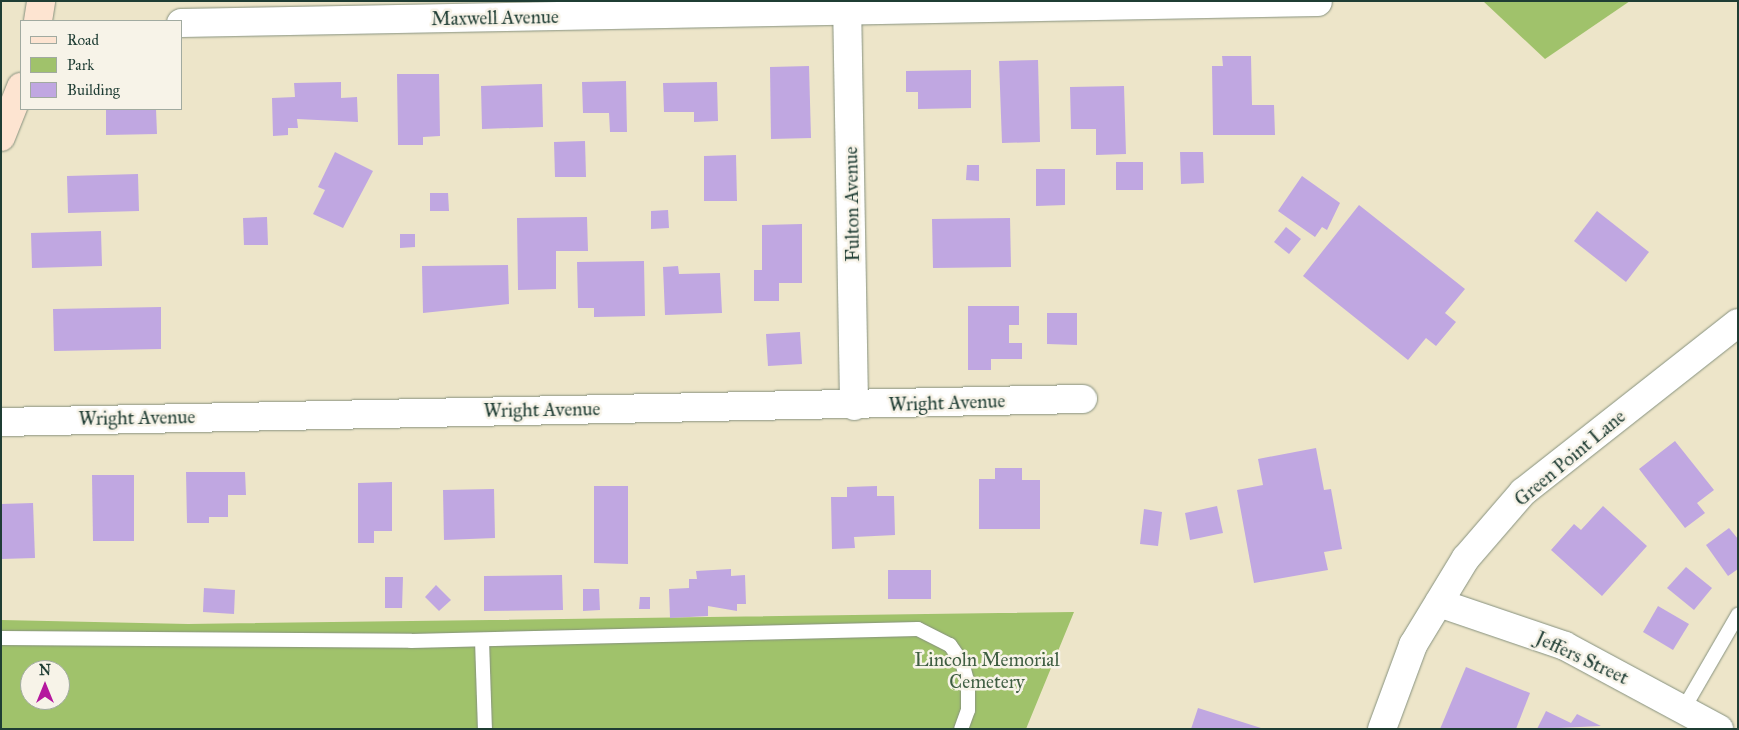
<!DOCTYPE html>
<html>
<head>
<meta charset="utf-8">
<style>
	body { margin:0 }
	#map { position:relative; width:1739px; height:730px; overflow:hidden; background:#ede5c9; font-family:"IM FELL Great Primer",serif }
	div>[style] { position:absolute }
	.green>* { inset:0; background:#a0c26b }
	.building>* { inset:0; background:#c0a7e1 }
	.roads { filter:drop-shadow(0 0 1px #86917e) drop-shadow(0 0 1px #86917e) }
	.lane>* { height:14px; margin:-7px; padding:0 7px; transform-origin:7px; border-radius:7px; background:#fff }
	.street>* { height:28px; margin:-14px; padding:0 14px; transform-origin:14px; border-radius:14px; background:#fff }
	.secondary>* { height:28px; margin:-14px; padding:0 14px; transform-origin:14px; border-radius:14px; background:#fde4d1 }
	span { translate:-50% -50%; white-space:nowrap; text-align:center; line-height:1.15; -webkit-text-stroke:5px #f7f3e8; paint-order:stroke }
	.street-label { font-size:19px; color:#1f3d34 }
	.park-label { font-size:19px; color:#3f5e42 }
	.frame { position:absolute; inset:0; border:2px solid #1f3d34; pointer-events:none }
	.legend { position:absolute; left:20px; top:20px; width:162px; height:90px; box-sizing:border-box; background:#f7f3e8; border:1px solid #a1aaa0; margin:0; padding:6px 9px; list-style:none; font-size:15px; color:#1f3d34 }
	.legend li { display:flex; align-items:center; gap:10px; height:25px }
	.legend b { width:25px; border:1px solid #a1aaa0 }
	.north { position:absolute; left:20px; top:660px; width:50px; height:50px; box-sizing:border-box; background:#f7f3e8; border:1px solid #a1aaa0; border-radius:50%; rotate:0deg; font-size:14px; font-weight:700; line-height:20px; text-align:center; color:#1f3d34 }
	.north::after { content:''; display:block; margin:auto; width:18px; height:22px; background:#b5179e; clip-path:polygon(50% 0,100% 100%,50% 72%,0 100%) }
</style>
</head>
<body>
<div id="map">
	<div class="green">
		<i style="clip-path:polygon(1483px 1px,1630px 1px,1545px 59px)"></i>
		<i style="clip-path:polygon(evenodd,1074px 612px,1026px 729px,1px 729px,1px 620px,188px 624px,1074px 612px,30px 670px,60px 670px,60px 700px,30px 700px,30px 670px)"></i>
	</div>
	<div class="building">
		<i style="clip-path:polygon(1222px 56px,1251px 56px,1252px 105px,1274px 105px,1275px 135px,1213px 135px,1212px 66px,1223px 66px)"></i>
		<i style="clip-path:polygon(1038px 60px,1040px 142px,1002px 143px,999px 61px)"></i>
		<i style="clip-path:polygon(809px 66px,811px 138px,771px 139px,770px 67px)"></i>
		<i style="clip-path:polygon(971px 70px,971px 108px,918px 109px,918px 92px,906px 92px,906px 71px)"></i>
		<i style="clip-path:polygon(397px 74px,439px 74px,440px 136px,423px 137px,423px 145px,398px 145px)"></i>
		<i style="clip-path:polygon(626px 81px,627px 132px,610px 132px,609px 113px,583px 113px,582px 82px)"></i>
		<i style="clip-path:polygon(341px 82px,341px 98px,357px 97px,358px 122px,297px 119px,298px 128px,288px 128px,288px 135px,273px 136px,272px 98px,295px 97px,294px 83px)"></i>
		<i style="clip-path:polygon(717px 82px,718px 121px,694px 122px,694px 112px,664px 112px,663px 83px)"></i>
		<i style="clip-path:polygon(542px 84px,543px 127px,482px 129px,481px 86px)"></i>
		<i style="clip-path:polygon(1124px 86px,1126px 154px,1096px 155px,1096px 129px,1071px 129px,1070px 87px)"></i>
		<i style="clip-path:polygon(106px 109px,156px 109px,157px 134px,106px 135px)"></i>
		<i style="clip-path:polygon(585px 141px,586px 177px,555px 177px,554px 142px)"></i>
		<i style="clip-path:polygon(335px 152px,373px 171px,343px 228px,313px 214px,325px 190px,318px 187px)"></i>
		<i style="clip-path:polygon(1180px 152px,1203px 152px,1204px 183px,1181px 184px)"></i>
		<i style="clip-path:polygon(736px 155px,737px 201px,704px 201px,704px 156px)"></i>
		<i style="clip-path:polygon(1116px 162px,1143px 162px,1143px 190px,1116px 190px)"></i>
		<i style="clip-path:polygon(967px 165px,979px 165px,979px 181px,966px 180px)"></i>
		<i style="clip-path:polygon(1036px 169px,1065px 169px,1065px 205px,1036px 206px)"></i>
		<i style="clip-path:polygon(138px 174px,139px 211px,68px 213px,67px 176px)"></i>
		<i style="clip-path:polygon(1302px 176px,1340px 203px,1327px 230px,1322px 227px,1315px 237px,1278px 211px)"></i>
		<i style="clip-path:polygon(430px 193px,448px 193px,449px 211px,430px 211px)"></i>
		<i style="clip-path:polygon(1359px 205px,1465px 289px,1445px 313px,1456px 322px,1436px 346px,1426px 338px,1408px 360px,1303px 276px)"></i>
		<i style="clip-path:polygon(668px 210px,669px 228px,651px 229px,651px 211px)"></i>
		<i style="clip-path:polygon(1597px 211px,1649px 252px,1626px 282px,1574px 241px)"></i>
		<i style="clip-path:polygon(267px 217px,268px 245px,244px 245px,243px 218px)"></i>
		<i style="clip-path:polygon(587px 217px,588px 251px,556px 251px,556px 289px,518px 290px,517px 218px)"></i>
		<i style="clip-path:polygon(1010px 218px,1011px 267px,933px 268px,932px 219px)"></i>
		<i style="clip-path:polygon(802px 224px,802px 283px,779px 283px,779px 301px,754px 301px,754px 270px,762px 270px,762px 225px)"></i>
		<i style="clip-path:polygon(1286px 227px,1301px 239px,1289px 254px,1274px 242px)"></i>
		<i style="clip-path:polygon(101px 231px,102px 266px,32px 268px,31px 233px)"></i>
		<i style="clip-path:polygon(400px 234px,415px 234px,415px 247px,400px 248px)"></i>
		<i style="clip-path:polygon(644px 261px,645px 316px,594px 317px,594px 308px,578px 308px,577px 262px)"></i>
		<i style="clip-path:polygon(508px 265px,509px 304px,423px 313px,422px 266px)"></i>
		<i style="clip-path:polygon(678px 266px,679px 274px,720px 273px,722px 313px,665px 315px,663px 267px)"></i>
		<i style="clip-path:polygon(968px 306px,1019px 306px,1019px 325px,1009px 325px,1009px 343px,1022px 343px,1022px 359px,991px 359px,991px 370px,968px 370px)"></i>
		<i style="clip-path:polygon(161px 307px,161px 349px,54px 351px,53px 309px)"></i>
		<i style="clip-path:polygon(1047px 313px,1077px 313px,1077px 345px,1047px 344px)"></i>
		<i style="clip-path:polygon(800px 332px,802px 364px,768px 366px,766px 334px)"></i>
		<i style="clip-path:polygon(1675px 441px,1714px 490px,1697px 503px,1705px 513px,1685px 528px,1639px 469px)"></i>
		<i style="clip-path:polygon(1316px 448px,1324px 490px,1331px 489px,1342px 549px,1324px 552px,1328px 570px,1254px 583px,1237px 490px,1263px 485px,1258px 459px)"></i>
		<i style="clip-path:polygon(995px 468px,1022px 468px,1022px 480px,1040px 480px,1040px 529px,979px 529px,979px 479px,995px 479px)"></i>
		<i style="clip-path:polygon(186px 472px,245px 472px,246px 495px,228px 495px,228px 517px,209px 517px,209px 523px,187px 523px)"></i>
		<i style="clip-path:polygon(92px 475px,134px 475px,134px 541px,93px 541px)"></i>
		<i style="clip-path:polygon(392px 482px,392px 531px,374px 531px,374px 543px,358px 543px,358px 483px)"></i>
		<i style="clip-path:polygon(594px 486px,628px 486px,628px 564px,594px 563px)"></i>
		<i style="clip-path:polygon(877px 486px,877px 496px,894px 496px,895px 535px,854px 537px,855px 548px,832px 549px,831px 497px,847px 497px,847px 487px)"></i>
		<i style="clip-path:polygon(494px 489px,495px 538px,444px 540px,443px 490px)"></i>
		<i style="clip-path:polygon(33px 503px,35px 558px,1px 559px,1px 504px)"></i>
		<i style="clip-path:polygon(1217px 506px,1223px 533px,1190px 540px,1185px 513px)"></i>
		<i style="clip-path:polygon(1603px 506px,1647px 546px,1602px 596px,1551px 550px,1574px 524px,1581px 530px)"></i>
		<i style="clip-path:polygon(1144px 509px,1162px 512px,1158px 546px,1140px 544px)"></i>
		<i style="clip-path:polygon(1729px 528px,1738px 539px,1738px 569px,1728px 576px,1706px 545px)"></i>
		<i style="clip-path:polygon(1686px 567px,1712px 588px,1694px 610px,1667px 588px)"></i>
		<i style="clip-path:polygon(731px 569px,731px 576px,745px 575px,746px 604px,737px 604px,737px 611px,708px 606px,708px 616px,670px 618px,669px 589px,689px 588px,689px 579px,697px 579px,696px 571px)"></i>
		<i style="clip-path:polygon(888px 570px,931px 570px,931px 599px,888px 599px)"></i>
		<i style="clip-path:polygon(562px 575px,563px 610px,484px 611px,484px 576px)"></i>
		<i style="clip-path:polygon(385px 577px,403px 577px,402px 608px,385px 608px)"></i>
		<i style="clip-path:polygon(436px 585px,451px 600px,439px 611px,425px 597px)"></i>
		<i style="clip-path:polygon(204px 588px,235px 590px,234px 614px,203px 612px)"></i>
		<i style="clip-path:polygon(583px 589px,599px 589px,600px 610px,583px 611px)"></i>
		<i style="clip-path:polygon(640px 597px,650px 597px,650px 609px,639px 609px)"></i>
		<i style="clip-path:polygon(1658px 606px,1689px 624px,1673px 650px,1643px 632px)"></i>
		<i style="clip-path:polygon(1466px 667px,1530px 693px,1516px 729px,1440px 729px)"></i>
		<i style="clip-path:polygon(1198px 708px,1261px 728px,1261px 729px,1191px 729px)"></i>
		<i style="clip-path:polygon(1546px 711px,1571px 723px,1577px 714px,1601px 726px,1537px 729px)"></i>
	</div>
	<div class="roads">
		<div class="lane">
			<i style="left:1px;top:638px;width:410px;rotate:0.4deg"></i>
			<i style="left:411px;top:641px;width:507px;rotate:-1.36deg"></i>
			<i style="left:918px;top:629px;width:36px;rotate:27deg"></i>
			<i style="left:950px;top:645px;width:21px;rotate:55deg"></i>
			<i style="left:962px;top:662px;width:24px;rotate:75deg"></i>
			<i style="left:968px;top:685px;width:25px;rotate:90deg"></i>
			<i style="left:968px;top:710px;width:20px;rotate:110deg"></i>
			<i style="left:482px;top:640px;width:89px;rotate:88.1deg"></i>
			<i style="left:1684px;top:708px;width:108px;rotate:-59.9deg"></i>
		</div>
		<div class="street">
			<i style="left:847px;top:1px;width:405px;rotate:89deg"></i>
			<i style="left:181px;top:23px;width:1137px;rotate:-1.06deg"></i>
			<i style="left:1px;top:422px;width:1082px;rotate:-1.22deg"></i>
			<i style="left:1439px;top:603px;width:133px;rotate:18.8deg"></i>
			<i style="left:1565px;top:646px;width:175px;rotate:28.3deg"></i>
			<i style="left:1382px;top:729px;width:90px;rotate:-69.7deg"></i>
			<i style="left:1413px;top:645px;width:102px;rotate:-58.7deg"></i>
			<i style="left:1466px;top:558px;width:87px;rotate:-49.2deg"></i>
			<i style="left:1523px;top:492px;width:273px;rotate:-38.2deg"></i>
		</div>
		<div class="secondary">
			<i style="left:38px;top:21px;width:20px;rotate:-81deg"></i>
			<i style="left:1px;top:137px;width:54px;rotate:-68.2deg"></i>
		</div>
	</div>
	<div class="street-label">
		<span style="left:495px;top:18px;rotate:-1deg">Maxwell Avenue</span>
		<span style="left:852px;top:204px;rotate:-91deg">Fulton Avenue</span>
		<span style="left:947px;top:403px;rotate:-2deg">Wright Avenue</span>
		<span style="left:542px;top:410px;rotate:-1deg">Wright Avenue</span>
		<span style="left:137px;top:418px;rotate:-1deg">Wright Avenue</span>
		<span style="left:1570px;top:458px;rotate:-40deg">Green Point Lane</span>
		<span style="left:1582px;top:658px;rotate:25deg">Jeffers Street</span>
	</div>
	<div class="park-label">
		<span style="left:987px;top:671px">Lincoln Memorial<br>Cemetery</span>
	</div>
	<div class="frame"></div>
	<ul class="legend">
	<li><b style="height:6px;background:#fde4d1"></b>Road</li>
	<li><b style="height:14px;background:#a0c26b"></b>Park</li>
	<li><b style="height:14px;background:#c0a7e1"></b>Building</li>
	</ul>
	<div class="north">N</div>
</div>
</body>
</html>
